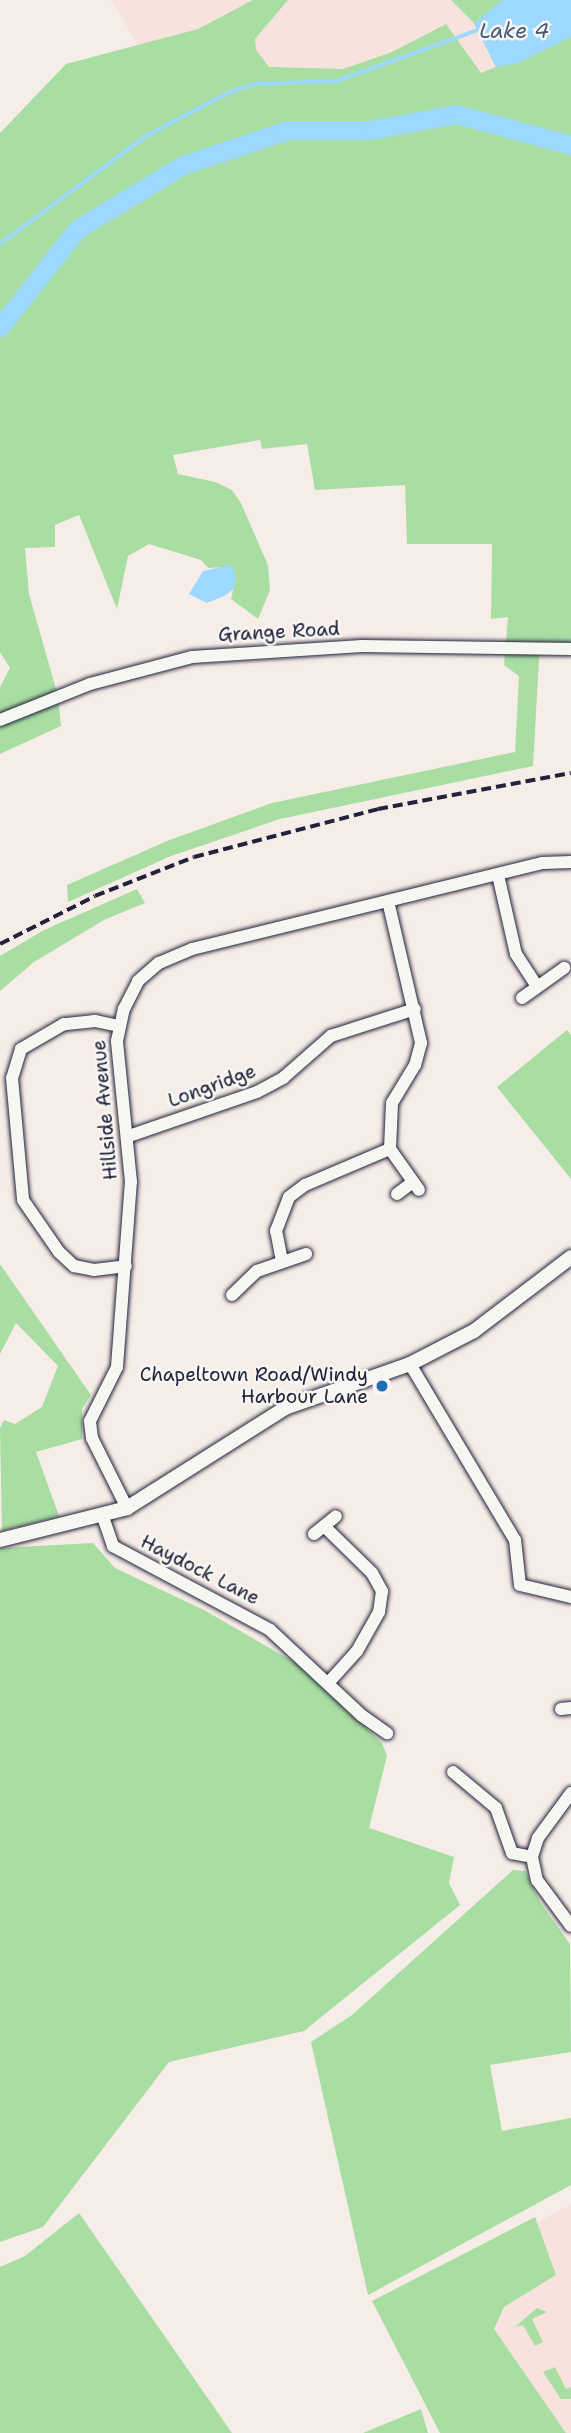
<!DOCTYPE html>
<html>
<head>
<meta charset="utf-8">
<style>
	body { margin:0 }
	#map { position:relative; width:571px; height:2433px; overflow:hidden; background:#f7ede8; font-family:"Shantell Sans",sans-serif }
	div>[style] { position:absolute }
	.built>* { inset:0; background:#f8e2dd }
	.green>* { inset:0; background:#a8dea2 }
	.water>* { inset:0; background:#9dd8fe }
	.stream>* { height:3.5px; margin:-1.75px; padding:0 1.75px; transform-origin:1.75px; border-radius:1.75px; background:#9dd8fe }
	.river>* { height:19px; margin:-9.5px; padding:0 9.5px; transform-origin:9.5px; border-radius:9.5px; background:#9dd8fe }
	.roads { filter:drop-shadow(0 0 2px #22223b) drop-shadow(0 0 2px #22223b) }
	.minor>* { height:12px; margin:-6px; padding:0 6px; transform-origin:6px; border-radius:6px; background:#f6f6f2 }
	.major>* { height:14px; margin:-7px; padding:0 7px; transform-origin:7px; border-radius:7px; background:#f6f6f2 }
	.rail>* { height:3.5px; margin-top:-1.75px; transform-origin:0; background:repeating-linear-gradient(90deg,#22223b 0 10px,transparent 0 15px) }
	.dots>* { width:19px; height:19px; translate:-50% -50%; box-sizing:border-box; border:4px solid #f6f6f2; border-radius:50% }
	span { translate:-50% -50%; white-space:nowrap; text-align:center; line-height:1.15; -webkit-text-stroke:5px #f6f6f2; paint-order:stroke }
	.street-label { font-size:19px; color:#22223b }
	.poi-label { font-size:19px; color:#22223b }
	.right { translate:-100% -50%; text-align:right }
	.water-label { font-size:21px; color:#475976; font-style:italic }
</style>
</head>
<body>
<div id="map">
	<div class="built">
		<i style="clip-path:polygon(111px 0,571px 0,571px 101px,245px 88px,138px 45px)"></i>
		<i style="clip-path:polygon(571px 2204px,571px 2433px,566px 2433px,494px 2329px,504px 2307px,556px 2275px,537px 2223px)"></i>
	</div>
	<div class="green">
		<i style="clip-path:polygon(253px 0,288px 0,255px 39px,256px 50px,269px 67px,343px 69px,392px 52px,446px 24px,481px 73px,496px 67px,474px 23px,451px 0,571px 0,571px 642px,540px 642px,533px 766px,280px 819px,171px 856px,68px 902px,67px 885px,167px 841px,272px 803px,515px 752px,519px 676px,504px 665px,508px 617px,491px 619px,492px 544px,407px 544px,405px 485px,315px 490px,307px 444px,262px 449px,260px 440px,173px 455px,178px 474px,215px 482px,232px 490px,241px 503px,268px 565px,270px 590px,258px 619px,231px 599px,236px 577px,225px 567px,208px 568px,201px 560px,149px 544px,128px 556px,117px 609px,79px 515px,55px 525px,55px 547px,25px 548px,29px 594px,58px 696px,61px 726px,0 754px,0 687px,10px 668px,0 652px,0 133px,66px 64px,198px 29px)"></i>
		<i style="clip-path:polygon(137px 889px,145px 903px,104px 920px,34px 962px,0 991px,0 956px,44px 930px)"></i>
		<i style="clip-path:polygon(567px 1030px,571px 1035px,571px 1179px,497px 1087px)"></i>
		<i style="clip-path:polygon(0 1264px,91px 1395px,82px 1409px,82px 1439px,36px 1452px,59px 1516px,2px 1531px,0 1428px,4px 1420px,15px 1424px,42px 1407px,58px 1366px,16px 1323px,0 1354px)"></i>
		<i style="clip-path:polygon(93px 1543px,115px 1568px,204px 1610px,299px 1665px,382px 1743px,387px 1756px,369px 1828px,454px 1857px,449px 1883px,460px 1905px,304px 2031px,169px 2062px,43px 2227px,0 2242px,0 1548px)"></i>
		<i style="clip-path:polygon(513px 1870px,525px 1871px,540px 1902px,570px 1944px,571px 2052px,490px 2065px,502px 2131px,571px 2118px,571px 2185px,368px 2295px,311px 2042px,352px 2015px)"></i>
		<i style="clip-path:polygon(79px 2213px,232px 2433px,0 2433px,0 2267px,25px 2256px)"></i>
		<i style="clip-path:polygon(535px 2217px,556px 2275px,504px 2307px,494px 2329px,566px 2433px,440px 2433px,372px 2301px)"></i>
		<i style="clip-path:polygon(537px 2308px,547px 2312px,532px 2319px,543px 2342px,535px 2346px,523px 2325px,515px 2327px)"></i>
		<i style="clip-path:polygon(555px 2367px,566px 2389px,571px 2387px,571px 2399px,561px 2399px,543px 2372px)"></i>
		<i style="clip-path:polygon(421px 2409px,428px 2433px,363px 2433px)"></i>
	</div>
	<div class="water">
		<i style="clip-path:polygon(503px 0,571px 0,571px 37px,518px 63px,496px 67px,474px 23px)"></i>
		<i style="clip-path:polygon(231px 565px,236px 576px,234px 589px,224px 596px,207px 603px,189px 594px,203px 571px)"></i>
	</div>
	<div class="stream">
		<i style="left:0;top:244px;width:184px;rotate:-36.4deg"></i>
		<i style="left:148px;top:135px;width:93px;rotate:-27.7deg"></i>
		<i style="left:230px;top:92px;width:28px;rotate:-17deg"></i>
		<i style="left:257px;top:84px;width:80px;rotate:-2.1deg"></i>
		<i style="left:337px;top:81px;width:150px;rotate:-19.9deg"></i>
	</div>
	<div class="river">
		<i style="left:0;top:327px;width:125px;rotate:-51.8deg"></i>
		<i style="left:77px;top:229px;width:124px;rotate:-31.1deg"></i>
		<i style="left:183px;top:165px;width:111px;rotate:-18.4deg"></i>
		<i style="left:288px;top:130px;width:82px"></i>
		<i style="left:370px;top:130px;width:87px;rotate:-10.5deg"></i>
		<i style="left:456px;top:114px;width:119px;rotate:15.1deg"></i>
	</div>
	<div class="roads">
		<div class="minor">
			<i style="left:0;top:720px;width:97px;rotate:-21.8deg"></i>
			<i style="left:90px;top:684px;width:106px;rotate:-14.8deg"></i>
			<i style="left:192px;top:657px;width:170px;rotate:-3.7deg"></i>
			<i style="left:362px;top:646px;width:209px;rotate:0.8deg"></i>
			<i style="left:498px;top:875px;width:81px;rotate:77.2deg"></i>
			<i style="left:516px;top:954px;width:38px;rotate:57deg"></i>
			<i style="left:388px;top:901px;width:146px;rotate:76.9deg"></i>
			<i style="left:421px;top:1043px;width:23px;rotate:105deg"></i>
			<i style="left:415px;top:1065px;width:44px;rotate:121.2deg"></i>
			<i style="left:392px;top:1103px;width:46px;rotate:92.5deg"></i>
			<i style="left:390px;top:1149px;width:50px;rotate:54.7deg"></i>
			<i style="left:522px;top:998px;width:52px;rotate:-35.5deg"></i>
			<i style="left:119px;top:1026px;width:25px;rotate:-168deg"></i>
			<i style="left:95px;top:1021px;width:31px;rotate:174deg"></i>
			<i style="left:64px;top:1024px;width:50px;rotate:149.8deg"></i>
			<i style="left:21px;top:1049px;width:30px;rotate:107deg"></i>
			<i style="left:12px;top:1078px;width:122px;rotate:84.8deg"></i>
			<i style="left:23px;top:1200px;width:63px;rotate:55.3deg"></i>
			<i style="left:59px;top:1252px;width:21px;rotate:43deg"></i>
			<i style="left:74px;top:1266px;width:20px;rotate:11deg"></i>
			<i style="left:94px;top:1270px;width:32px;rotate:-7deg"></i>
			<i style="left:129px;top:1136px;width:135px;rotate:-19deg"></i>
			<i style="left:257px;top:1092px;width:30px;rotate:-28deg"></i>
			<i style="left:283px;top:1078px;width:64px;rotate:-41.2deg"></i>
			<i style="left:331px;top:1036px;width:88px;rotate:-17.8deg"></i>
			<i style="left:397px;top:1194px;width:20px;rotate:-37deg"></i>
			<i style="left:282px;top:1261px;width:31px;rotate:-101deg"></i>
			<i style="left:276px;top:1231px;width:36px;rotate:-69deg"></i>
			<i style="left:289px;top:1197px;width:20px;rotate:-37deg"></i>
			<i style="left:305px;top:1185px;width:92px;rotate:-23deg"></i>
			<i style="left:232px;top:1295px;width:35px;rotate:-44deg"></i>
			<i style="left:257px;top:1271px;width:52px;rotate:-19.1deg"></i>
			<i style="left:410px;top:1364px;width:205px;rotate:59.2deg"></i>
			<i style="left:515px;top:1540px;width:45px;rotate:83.7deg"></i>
			<i style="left:520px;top:1585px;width:52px;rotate:13.2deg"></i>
			<i style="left:127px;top:1508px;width:78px;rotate:-116.6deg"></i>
			<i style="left:92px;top:1438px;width:17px;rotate:-97deg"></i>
			<i style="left:90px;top:1421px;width:60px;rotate:-63.4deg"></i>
			<i style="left:117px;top:1367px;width:186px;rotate:-85.7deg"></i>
			<i style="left:131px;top:1182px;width:142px;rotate:-95.7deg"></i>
			<i style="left:117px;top:1041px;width:33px;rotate:-78deg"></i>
			<i style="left:124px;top:1009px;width:31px;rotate:-63deg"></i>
			<i style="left:138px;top:981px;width:28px;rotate:-41deg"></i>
			<i style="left:159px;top:963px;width:36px;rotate:-23deg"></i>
			<i style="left:192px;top:949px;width:361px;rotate:-13.8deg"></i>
			<i style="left:543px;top:863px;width:28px;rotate:-2deg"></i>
			<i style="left:103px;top:1517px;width:31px;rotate:71deg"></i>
			<i style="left:113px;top:1546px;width:178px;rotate:28.1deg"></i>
			<i style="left:270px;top:1630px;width:125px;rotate:43deg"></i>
			<i style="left:361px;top:1715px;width:32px;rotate:35deg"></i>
			<i style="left:324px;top:1526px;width:67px;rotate:44.4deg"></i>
			<i style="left:372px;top:1573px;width:21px;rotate:61deg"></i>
			<i style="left:382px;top:1591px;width:21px;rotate:98deg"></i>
			<i style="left:379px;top:1612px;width:45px;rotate:119.4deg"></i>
			<i style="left:357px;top:1651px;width:42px;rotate:132.1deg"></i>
			<i style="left:314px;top:1534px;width:28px;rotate:-39deg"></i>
			<i style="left:561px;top:1709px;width:10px;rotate:-6deg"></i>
			<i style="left:453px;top:1772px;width:56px;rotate:39.9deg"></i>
			<i style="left:496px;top:1808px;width:48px;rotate:70.4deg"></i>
			<i style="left:512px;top:1853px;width:20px;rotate:11deg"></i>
			<i style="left:571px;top:1793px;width:56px;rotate:126.3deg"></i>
			<i style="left:538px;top:1838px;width:20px;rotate:108deg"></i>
			<i style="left:532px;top:1857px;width:24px;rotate:78deg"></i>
			<i style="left:537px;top:1880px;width:57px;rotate:53.5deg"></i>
		</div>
		<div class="major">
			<i style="left:0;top:1540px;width:131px;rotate:-14.1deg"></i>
			<i style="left:127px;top:1508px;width:187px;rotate:-32.3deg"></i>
			<i style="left:285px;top:1408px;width:133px;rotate:-19.4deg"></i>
			<i style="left:410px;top:1364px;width:72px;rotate:-27.3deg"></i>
			<i style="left:474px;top:1331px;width:122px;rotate:-37.3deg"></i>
		</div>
	</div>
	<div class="rail">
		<i style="left:0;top:944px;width:106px;rotate:-26.8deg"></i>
		<i style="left:95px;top:896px;width:106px;rotate:-21.5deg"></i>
		<i style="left:194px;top:857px;width:190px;rotate:-14.6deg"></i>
		<i style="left:378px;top:809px;width:196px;rotate:-10.6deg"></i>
	</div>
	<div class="dots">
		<i style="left:382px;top:1386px;background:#1f6fb2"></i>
	</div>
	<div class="street-label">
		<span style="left:279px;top:632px;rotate:-3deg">Grange Road</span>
		<span style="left:212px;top:1086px;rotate:-20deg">Longridge</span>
		<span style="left:105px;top:1110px;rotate:-95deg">Hillside Avenue</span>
		<span style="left:200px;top:1570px;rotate:27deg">Haydock Lane</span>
	</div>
	<div class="poi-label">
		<span class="right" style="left:368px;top:1386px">Chapeltown Road/Windy<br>Harbour Lane</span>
	</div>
	<div class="water-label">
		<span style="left:514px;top:31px">Lake 4</span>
	</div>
</div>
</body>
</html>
